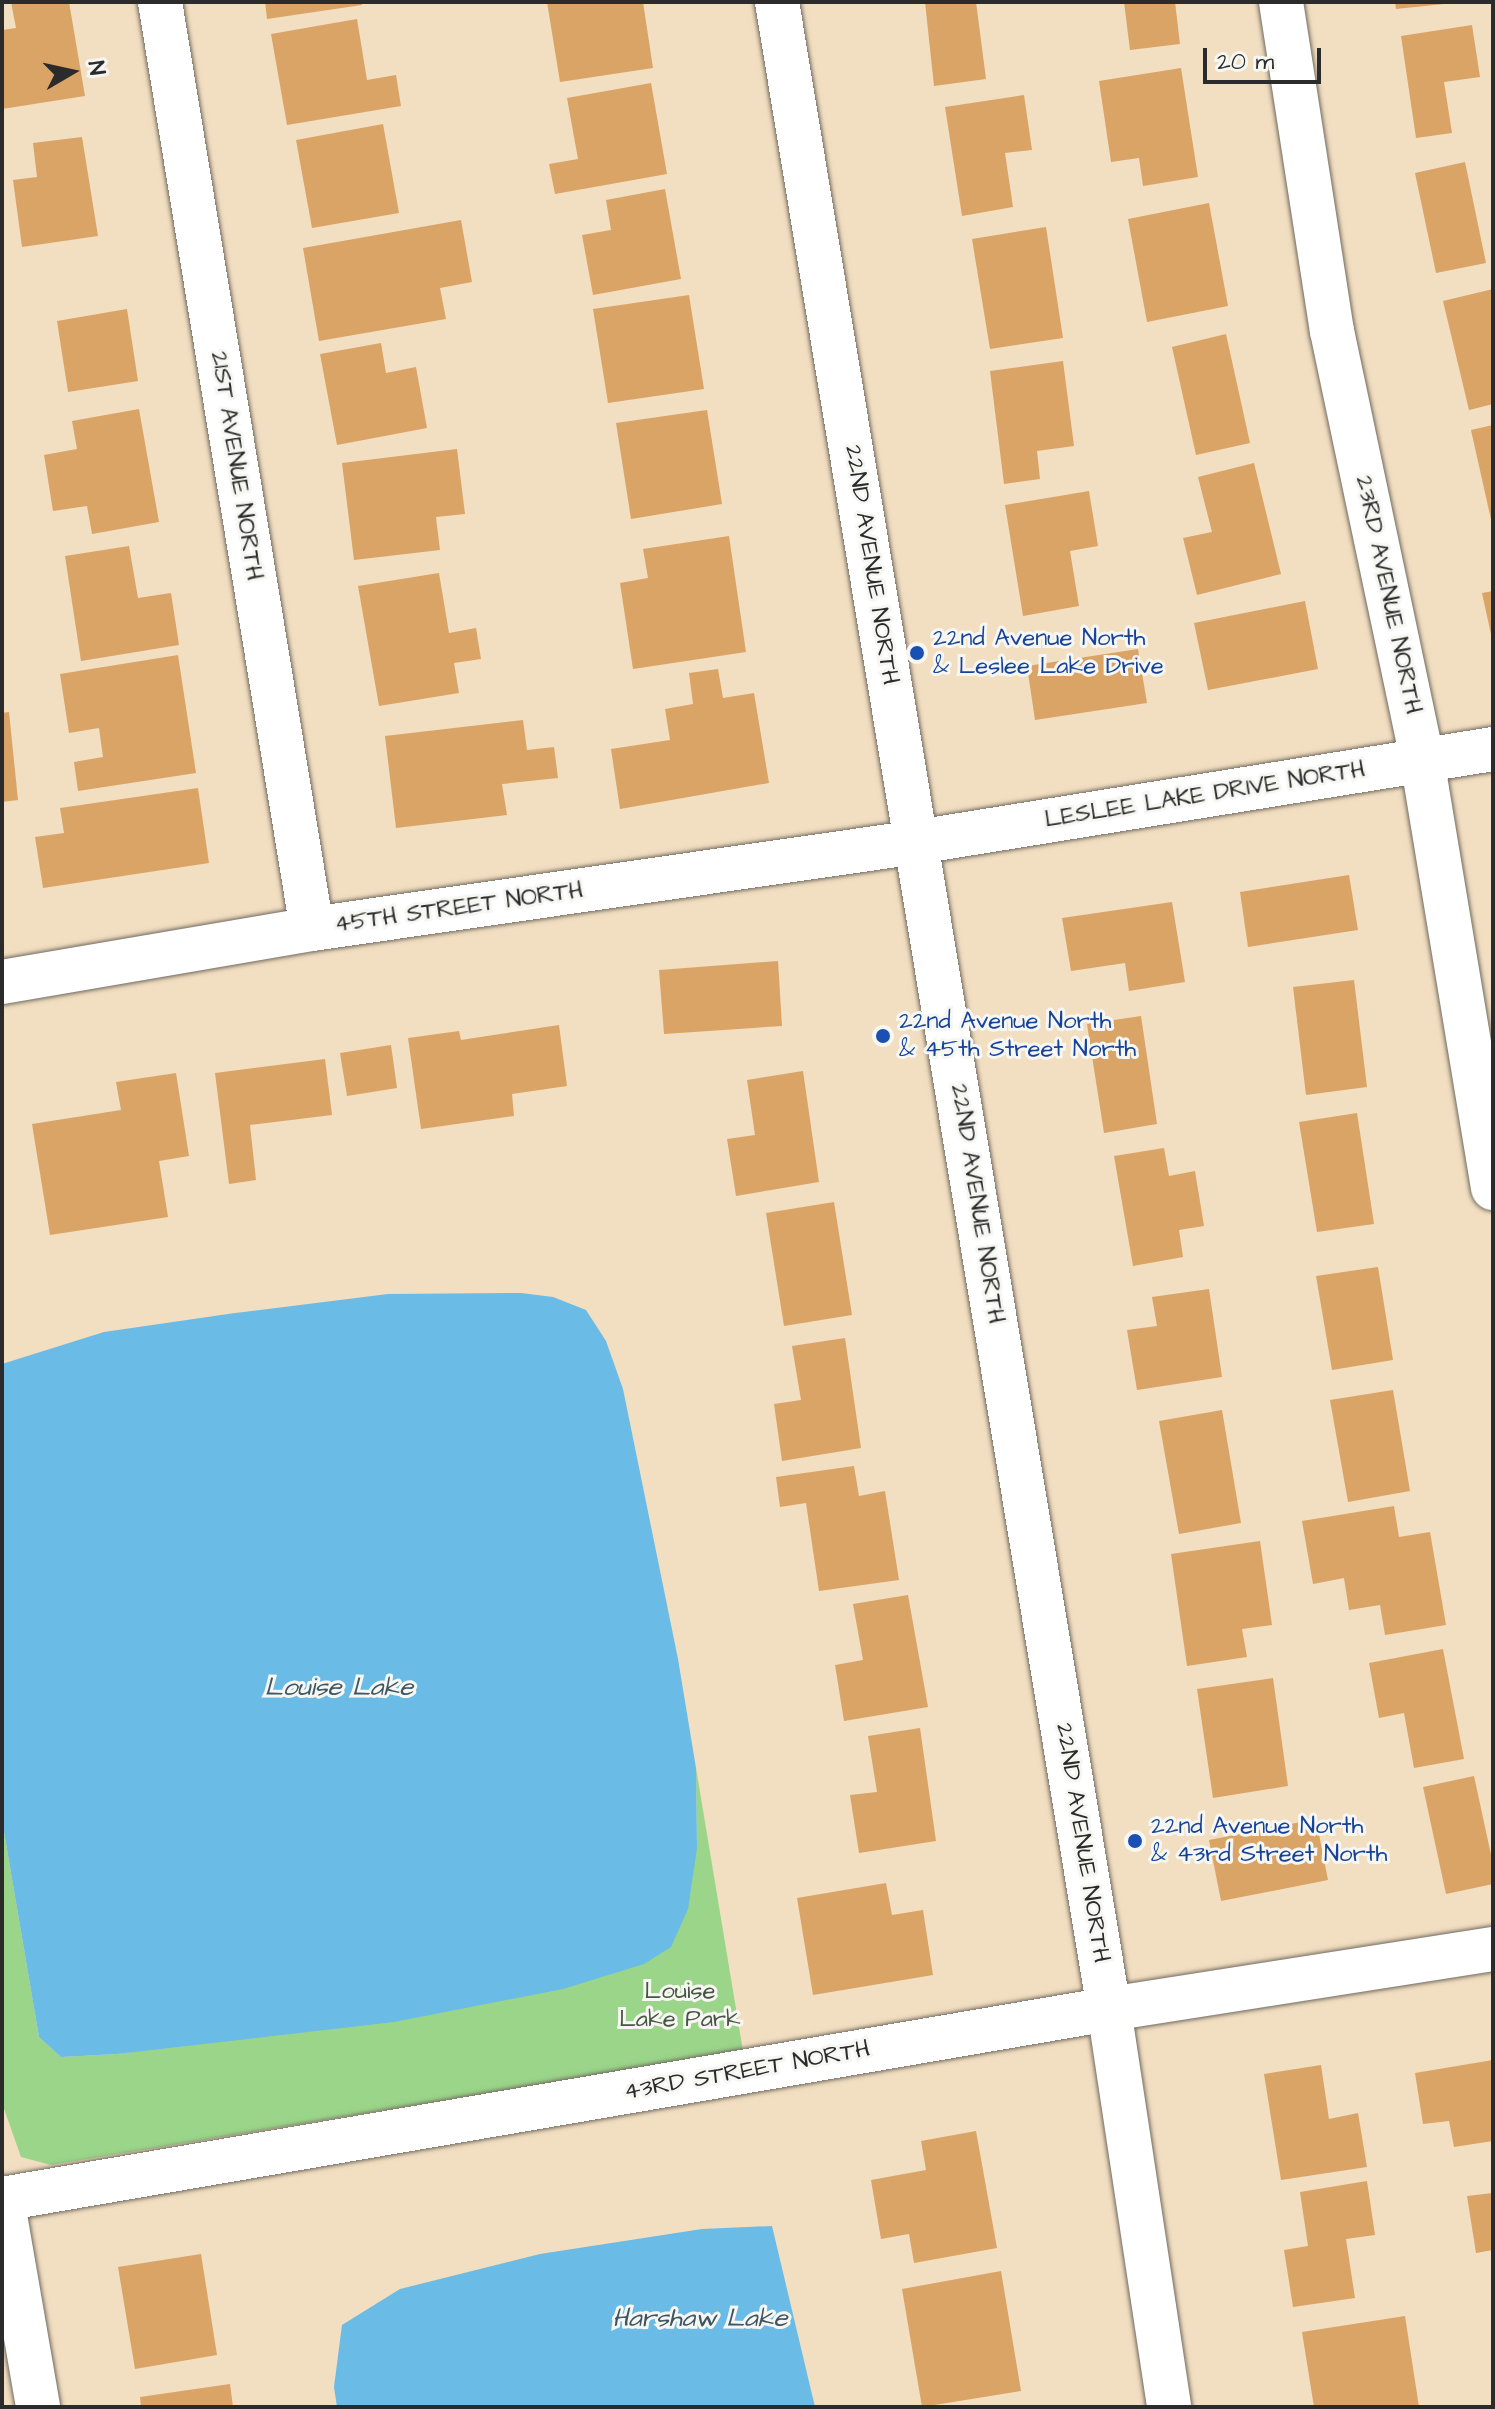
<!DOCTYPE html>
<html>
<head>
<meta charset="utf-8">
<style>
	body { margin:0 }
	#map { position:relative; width:1495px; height:2409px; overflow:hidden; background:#f2dec1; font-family:"Architects Daughter",sans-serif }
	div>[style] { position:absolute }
	.green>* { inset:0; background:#9ad589 }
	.water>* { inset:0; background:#6abbe5 }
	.building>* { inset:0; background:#daa466 }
	.roads { filter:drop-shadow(0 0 2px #716a60) drop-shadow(0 0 2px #716a60) }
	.minor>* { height:44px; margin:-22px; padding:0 22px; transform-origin:22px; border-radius:22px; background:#fff }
	.major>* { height:44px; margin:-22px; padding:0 22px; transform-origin:22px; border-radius:22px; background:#fff }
	.dots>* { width:22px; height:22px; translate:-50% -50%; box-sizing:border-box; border:4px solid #f6f6f2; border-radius:50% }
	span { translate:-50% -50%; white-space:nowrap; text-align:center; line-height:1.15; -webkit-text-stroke:6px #f6f6f2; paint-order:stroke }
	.street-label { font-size:24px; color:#2b2b2b }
	.transit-label { font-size:24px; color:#164399 }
	.left { translate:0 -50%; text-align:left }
	.park-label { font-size:24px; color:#475642 }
	.water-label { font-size:26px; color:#3e5663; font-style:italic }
	.frame { position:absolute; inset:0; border:4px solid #2b2b2b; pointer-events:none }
	.north { position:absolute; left:32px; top:32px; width:80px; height:80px; -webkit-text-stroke:6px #f6f6f2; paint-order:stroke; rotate:81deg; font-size:22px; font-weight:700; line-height:32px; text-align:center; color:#2b2b2b }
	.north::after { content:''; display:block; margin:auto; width:28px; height:36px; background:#2b2b2b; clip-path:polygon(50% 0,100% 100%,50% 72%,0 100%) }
	.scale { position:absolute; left:1203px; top:48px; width:118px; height:36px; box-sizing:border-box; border:4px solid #2b2b2b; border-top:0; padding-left:10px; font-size:24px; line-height:28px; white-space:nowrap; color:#2b2b2b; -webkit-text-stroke:6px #f6f6f2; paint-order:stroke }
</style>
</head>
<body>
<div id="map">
	<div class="green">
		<i style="clip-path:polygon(696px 1768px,743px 2051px,51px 2165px,21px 2157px,2px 2103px,2px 1820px,39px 2037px,61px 2057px,117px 2054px,218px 2040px,697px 1848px)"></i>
	</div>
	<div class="water">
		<i style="clip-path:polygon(521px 1293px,553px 1297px,586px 1310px,606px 1341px,623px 1389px,678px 1659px,696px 1768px,697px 1848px,688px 1909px,671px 1947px,644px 1964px,563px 1989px,394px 2022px,117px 2054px,61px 2057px,39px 2037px,2px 1820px,2px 1364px,104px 1332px,235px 1313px,388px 1294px)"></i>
		<i style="clip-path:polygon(772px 2226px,815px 2407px,337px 2407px,334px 2387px,342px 2325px,400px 2289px,540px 2254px,702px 2229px)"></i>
	</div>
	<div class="building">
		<i style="clip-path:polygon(11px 2px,69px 2px,85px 96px,2px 109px,2px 30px,16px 28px)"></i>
		<i style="clip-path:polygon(265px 2px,361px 2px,362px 5px,267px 19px)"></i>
		<i style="clip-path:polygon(547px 2px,643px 2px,653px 68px,560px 82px)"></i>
		<i style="clip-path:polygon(925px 2px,976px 2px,986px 79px,934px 86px)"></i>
		<i style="clip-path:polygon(1124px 2px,1175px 2px,1180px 44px,1130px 50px)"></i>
		<i style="clip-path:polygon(1395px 2px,1444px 2px,1444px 4px,1396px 9px)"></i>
		<i style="clip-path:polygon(357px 19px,367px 80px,396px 75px,401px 106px,287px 125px,271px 34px)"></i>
		<i style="clip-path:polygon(1472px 25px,1480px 77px,1444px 82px,1452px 133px,1416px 138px,1401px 36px)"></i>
		<i style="clip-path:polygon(1181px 68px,1198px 177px,1143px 186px,1139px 158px,1111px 162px,1099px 81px)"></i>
		<i style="clip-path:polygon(651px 83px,667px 174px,555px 194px,549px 164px,578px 159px,567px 98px)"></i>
		<i style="clip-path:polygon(1024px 95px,1032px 150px,1005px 153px,1013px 207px,962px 216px,945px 107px)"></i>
		<i style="clip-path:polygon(383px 124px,399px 213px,312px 228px,296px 140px)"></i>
		<i style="clip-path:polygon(82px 137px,98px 236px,22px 247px,13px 180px,37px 177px,33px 143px)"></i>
		<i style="clip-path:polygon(1465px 162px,1486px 263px,1436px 273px,1415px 173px)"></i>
		<i style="clip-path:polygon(665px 189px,681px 279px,593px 295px,582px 235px,611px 230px,606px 200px)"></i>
		<i style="clip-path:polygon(1209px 203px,1228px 306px,1147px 322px,1128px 219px)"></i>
		<i style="clip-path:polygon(461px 220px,472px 282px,440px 288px,446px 319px,319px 341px,303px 248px)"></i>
		<i style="clip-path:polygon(1046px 227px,1063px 338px,990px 349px,972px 239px)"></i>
		<i style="clip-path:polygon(1493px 289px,1493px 404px,1469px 410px,1443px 301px)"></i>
		<i style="clip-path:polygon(689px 295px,704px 389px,608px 403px,593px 309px)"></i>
		<i style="clip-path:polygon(127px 309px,138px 381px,68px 392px,57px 321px)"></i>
		<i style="clip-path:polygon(1226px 334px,1250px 443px,1196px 455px,1172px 347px)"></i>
		<i style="clip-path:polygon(381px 343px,386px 373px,416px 367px,427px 428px,337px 445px,320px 354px)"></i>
		<i style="clip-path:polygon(1063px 361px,1074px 446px,1037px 451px,1040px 479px,1004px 484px,990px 371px)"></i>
		<i style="clip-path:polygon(139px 409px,159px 522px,92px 534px,87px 506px,53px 511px,44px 455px,77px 449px,72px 421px)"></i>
		<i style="clip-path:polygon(707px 410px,722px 504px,631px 519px,616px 423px)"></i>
		<i style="clip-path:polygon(1493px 425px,1493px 524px,1492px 524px,1471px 430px)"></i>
		<i style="clip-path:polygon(457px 449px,465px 514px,436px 517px,440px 550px,354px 560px,342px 463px)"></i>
		<i style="clip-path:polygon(1254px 463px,1281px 574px,1197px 595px,1183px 538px,1212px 532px,1198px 477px)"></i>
		<i style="clip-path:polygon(1089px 491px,1098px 546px,1070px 551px,1079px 606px,1023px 616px,1005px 505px)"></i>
		<i style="clip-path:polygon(729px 536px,746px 652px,633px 669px,620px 583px,648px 578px,643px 549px)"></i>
		<i style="clip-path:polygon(129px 546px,138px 598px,171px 593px,179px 645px,81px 661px,65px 556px)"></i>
		<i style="clip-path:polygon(439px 573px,449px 633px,476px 628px,481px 659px,454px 663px,459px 693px,379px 706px,358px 586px)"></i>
		<i style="clip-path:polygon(1493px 591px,1493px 639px,1492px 639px,1482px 593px)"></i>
		<i style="clip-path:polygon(1305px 601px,1318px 669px,1208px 690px,1194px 623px)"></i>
		<i style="clip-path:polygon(1138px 649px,1147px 703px,1035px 720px,1027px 666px)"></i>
		<i style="clip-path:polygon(178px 655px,196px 773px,78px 791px,74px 762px,103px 757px,99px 728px,69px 733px,60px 674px)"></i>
		<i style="clip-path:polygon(718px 669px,723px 698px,754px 693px,769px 783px,620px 809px,611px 749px,670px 740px,665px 709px,693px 704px,689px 673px)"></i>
		<i style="clip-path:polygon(9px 712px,18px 800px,2px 802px,2px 713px)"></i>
		<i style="clip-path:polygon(523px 720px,527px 750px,554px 747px,558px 778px,502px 784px,507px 815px,396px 828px,385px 736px)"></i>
		<i style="clip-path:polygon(198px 788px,209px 863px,43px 888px,35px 837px,64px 833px,60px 808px)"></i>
		<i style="clip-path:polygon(1349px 875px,1358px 930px,1248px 947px,1240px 892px)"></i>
		<i style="clip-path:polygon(1172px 902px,1185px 982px,1129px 991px,1125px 963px,1071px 971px,1062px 918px)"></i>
		<i style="clip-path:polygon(778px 961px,782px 1026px,664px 1034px,659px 970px)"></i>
		<i style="clip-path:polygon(1354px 980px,1367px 1087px,1306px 1095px,1293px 987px)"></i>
		<i style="clip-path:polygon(1141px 1016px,1157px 1124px,1104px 1133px,1087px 1024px)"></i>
		<i style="clip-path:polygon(559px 1025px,567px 1086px,512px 1094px,514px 1116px,421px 1129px,408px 1038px,459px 1031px,461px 1040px)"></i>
		<i style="clip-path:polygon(391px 1045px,397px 1088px,347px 1096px,340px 1053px)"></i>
		<i style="clip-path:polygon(325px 1059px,332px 1115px,250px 1125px,256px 1180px,229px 1184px,215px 1073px)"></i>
		<i style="clip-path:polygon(803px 1071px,819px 1182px,736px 1196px,727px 1139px,755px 1135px,747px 1080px)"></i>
		<i style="clip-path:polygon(176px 1073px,189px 1156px,159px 1161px,168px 1217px,50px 1235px,32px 1124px,121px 1110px,116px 1082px)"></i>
		<i style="clip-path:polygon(1357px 1113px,1374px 1224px,1317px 1232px,1299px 1122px)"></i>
		<i style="clip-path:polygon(1164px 1148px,1169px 1176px,1195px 1171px,1204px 1226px,1179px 1230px,1183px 1257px,1133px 1266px,1114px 1156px)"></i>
		<i style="clip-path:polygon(834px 1202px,852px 1315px,784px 1326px,766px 1213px)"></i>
		<i style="clip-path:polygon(1378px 1267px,1393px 1360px,1332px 1370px,1316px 1276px)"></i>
		<i style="clip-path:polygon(1209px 1289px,1222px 1377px,1137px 1390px,1127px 1330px,1157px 1326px,1152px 1297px)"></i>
		<i style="clip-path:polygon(845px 1338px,861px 1448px,782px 1461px,774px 1404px,801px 1400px,792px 1346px)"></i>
		<i style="clip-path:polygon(1393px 1390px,1410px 1491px,1348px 1502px,1330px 1400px)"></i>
		<i style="clip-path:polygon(1222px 1410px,1241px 1523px,1179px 1534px,1159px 1421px)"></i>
		<i style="clip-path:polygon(854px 1466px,859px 1496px,885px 1491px,899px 1580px,819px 1591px,806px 1503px,780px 1507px,776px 1477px)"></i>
		<i style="clip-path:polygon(1394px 1506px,1399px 1537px,1430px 1532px,1446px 1625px,1385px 1635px,1380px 1605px,1349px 1610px,1344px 1578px,1313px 1584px,1302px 1521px)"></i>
		<i style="clip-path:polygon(1260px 1541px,1272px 1625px,1242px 1629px,1247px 1657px,1187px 1666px,1171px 1554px)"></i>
		<i style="clip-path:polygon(908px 1595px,928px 1707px,844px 1721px,835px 1665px,863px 1660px,853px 1604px)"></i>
		<i style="clip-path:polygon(1443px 1649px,1464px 1759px,1414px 1768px,1404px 1713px,1379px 1718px,1369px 1663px)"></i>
		<i style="clip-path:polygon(1273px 1678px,1288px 1786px,1213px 1798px,1197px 1689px)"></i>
		<i style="clip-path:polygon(920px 1728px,936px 1841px,859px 1853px,850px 1795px,877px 1792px,868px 1736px)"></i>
		<i style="clip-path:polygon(1474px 1776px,1493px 1864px,1493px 1884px,1446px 1894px,1423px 1787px)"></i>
		<i style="clip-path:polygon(1316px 1819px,1328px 1880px,1221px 1901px,1209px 1840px)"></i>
		<i style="clip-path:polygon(886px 1883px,892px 1915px,923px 1910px,933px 1975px,813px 1995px,797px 1898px)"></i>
		<i style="clip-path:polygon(1493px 2060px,1493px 2141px,1454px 2147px,1449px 2121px,1423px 2124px,1415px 2073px)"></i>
		<i style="clip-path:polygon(1321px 2065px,1329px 2119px,1358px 2113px,1367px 2167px,1281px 2180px,1264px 2074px)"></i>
		<i style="clip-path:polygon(976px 2131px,997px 2248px,914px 2263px,909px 2234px,881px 2239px,871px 2180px,926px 2170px,921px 2141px)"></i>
		<i style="clip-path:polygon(1367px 2181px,1375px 2235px,1346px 2239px,1355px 2298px,1293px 2307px,1284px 2250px,1308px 2246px,1300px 2192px)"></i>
		<i style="clip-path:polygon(1493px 2193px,1493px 2250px,1476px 2253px,1467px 2196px)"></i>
		<i style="clip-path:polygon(201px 2254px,217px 2355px,135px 2369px,118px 2267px)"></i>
		<i style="clip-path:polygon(1001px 2271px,1021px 2391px,922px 2407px,902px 2289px)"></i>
		<i style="clip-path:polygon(1405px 2316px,1419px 2407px,1314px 2407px,1302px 2332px)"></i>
		<i style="clip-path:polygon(230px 2384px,233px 2407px,141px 2407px,140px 2397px)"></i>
	</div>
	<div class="roads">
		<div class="minor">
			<i style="left:160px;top:2px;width:939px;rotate:80.69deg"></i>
			<i style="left:1281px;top:2px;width:333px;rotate:81.2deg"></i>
			<i style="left:1332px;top:331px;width:437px;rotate:78.1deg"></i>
			<i style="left:1422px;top:759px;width:435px;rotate:80.6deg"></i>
			<i style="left:2px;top:982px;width:314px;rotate:-9.7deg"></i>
			<i style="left:312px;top:929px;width:611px;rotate:-8.18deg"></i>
			<i style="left:917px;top:842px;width:583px;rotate:-9.17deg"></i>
			<i style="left:2px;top:2198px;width:212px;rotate:80.2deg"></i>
			<i style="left:2px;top:2199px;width:1123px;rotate:-9.74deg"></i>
			<i style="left:1109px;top:2009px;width:389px;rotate:-8.9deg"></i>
		</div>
		<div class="major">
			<i style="left:777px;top:2px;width:2034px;rotate:80.61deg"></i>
			<i style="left:1109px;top:2009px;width:402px;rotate:81.4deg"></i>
		</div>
	</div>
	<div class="dots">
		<i style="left:917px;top:653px;background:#1a4fb4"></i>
		<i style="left:883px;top:1036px;background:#1a4fb4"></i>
		<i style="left:1135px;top:1841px;background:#1a4fb4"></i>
	</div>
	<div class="street-label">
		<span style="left:236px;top:466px;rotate:81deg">21ST AVENUE NORTH</span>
		<span style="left:871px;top:565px;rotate:81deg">22ND AVENUE NORTH</span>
		<span style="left:1388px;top:595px;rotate:78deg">23RD AVENUE NORTH</span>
		<span style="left:1205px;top:795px;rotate:-9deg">LESLEE LAKE DRIVE NORTH</span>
		<span style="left:459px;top:908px;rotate:-8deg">45TH STREET NORTH</span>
		<span style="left:977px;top:1204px;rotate:81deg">22ND AVENUE NORTH</span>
		<span style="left:1082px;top:1843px;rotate:81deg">22ND AVENUE NORTH</span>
		<span style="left:747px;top:2071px;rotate:-10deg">43RD STREET NORTH</span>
	</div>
	<div class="transit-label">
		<span class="left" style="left:933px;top:653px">22nd Avenue North<br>&amp; Leslee Lake Drive</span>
		<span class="left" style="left:899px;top:1036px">22nd Avenue North<br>&amp; 45th Street North</span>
		<span class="left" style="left:1151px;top:1841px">22nd Avenue North<br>&amp; 43rd Street North</span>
	</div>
	<div class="park-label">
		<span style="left:680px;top:2006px">Louise<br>Lake Park</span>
	</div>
	<div class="water-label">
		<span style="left:339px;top:1688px">Louise Lake</span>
		<span style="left:700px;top:2319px">Harshaw Lake</span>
	</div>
	<div class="frame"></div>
	<div class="north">N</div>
	<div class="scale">20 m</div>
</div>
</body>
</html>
